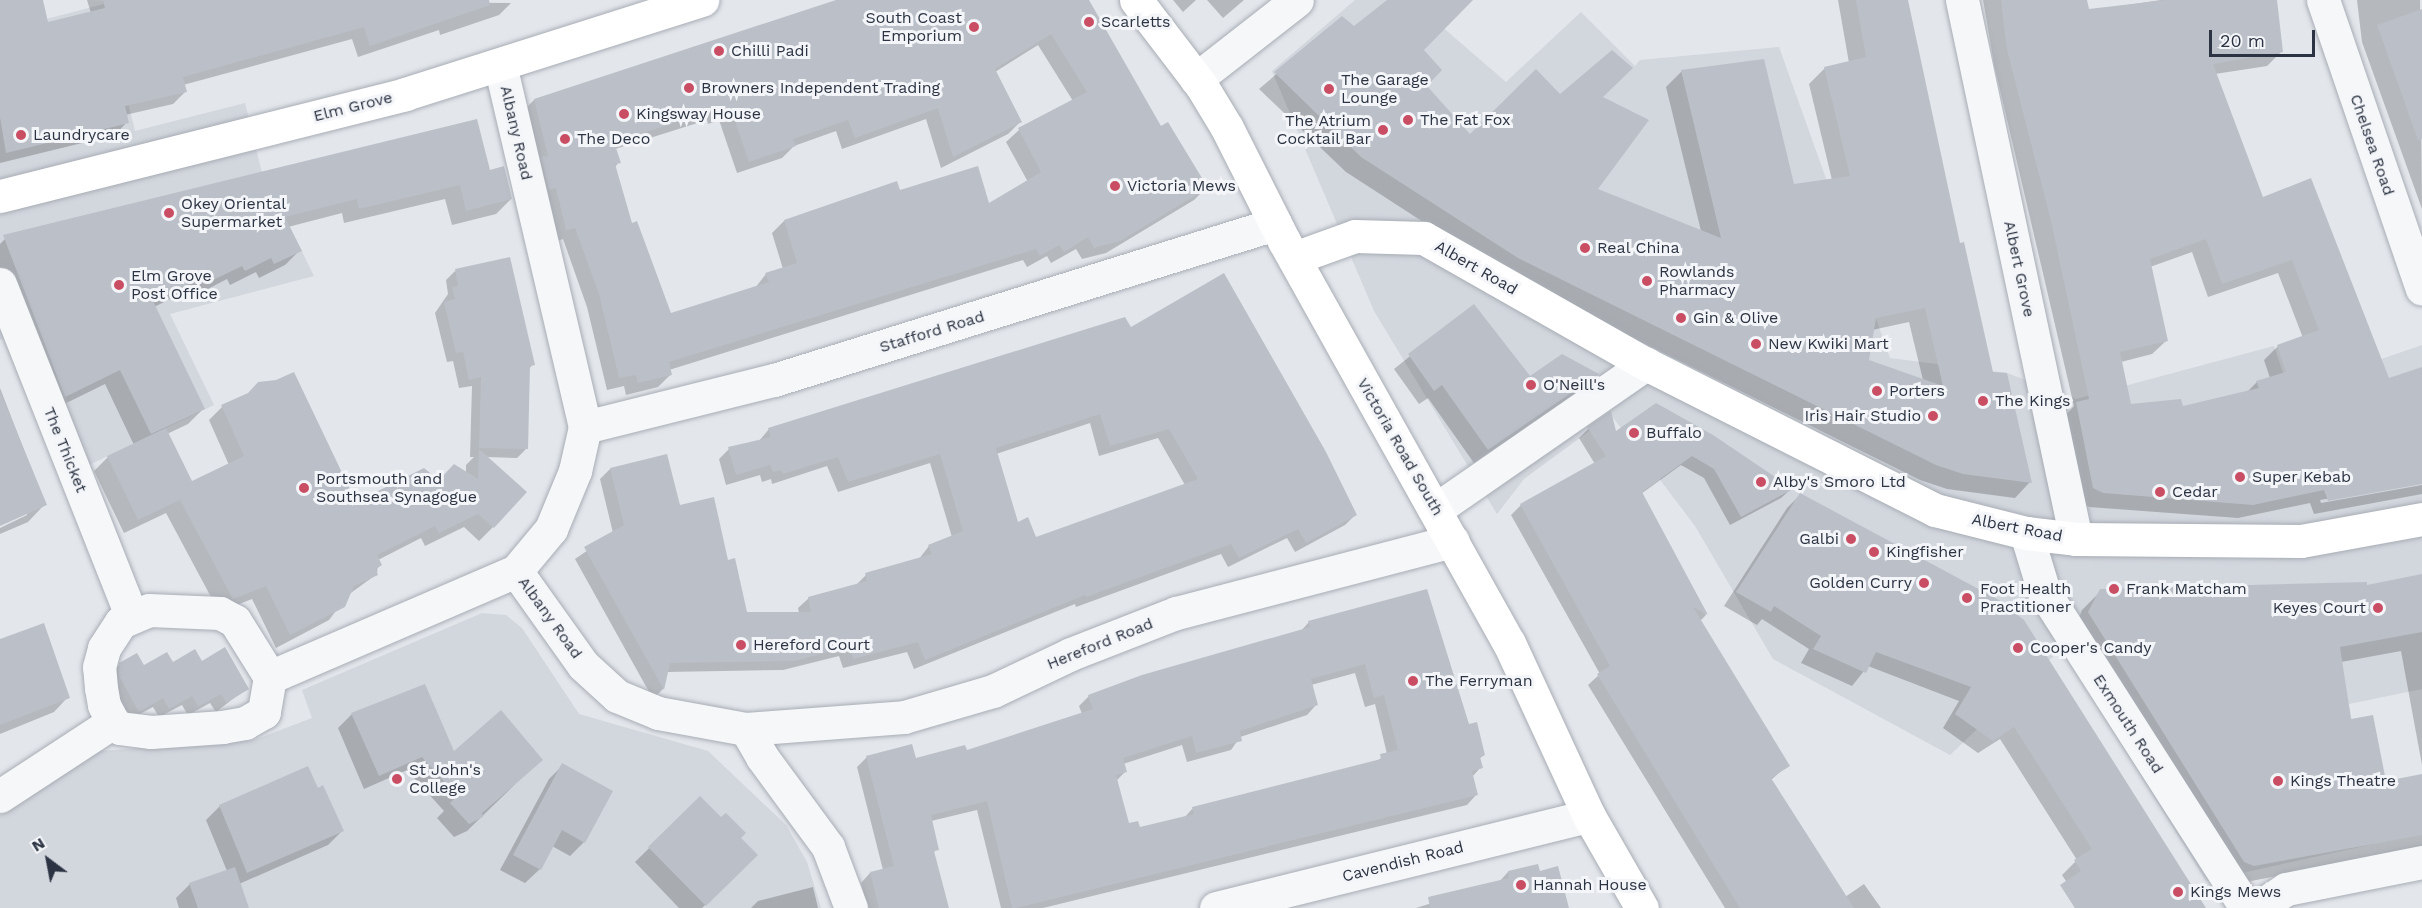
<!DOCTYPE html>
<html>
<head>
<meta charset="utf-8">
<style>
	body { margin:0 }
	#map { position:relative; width:2422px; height:908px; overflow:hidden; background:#e3e6eb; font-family:"Work Sans",sans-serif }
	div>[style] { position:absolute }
	.built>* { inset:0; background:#d2d6dd }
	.shadow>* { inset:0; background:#0003 }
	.building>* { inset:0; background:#bbc0c8 }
	.roads { filter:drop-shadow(0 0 2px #a8adb5) drop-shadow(0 0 2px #a8adb5) }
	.minor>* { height:33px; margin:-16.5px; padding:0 16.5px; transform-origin:16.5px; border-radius:16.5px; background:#f6f7f9 }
	.major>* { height:33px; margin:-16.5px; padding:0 16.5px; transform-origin:16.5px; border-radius:16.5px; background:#fff }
	.dots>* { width:16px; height:16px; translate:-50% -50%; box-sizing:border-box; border:3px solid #f3f5f8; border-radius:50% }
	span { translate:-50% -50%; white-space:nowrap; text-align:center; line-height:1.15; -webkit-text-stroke:6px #f3f5f8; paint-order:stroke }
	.poi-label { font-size:16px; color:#2c3443 }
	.right { translate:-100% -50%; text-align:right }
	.left { translate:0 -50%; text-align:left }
	.street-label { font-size:16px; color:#2c3443 }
	.north { position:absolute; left:18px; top:830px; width:60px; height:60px; -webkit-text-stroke:4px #f3f5f8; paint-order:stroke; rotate:328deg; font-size:16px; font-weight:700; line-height:24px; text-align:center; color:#2c3443 }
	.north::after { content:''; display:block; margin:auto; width:21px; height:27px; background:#2c3443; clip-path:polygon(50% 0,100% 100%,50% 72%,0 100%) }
	.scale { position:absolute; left:2209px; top:30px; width:106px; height:27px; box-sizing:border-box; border:3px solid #2c3443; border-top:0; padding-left:8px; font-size:18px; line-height:21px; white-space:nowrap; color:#2c3443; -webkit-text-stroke:4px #f3f5f8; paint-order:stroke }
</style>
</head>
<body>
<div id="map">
	<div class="built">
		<i style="clip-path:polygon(1355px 0,1411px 0,1506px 82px,1581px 12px,1635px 66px,1640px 60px,1779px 47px,1890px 358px,2007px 373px,2076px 399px,2274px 346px,2289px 391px,2422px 345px,2422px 689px,2349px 704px,2373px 844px,2206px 881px,2062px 648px,1950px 755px,1773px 659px,1695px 526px,1611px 415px,1524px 479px,1497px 514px,1374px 311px,1272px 71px)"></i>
		<i style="clip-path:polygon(104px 4px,135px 131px,245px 103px,261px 169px,314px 276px,170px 314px,214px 405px,89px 465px,28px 332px,0 340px,0 31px)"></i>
		<i style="clip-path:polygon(482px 613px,506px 615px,522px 628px,579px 714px,708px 751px,786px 825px,807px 862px,821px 908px,0 908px,0 815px,99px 751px,254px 740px,312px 718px,302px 690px)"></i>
	</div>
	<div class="shadow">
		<i style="clip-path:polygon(0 0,41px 0,47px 24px,91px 13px,87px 0,511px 3px,499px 15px,440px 35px,439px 30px,358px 57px,352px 39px,183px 85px,185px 92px,173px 104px,125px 115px,127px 122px,115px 135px,0 163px)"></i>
		<i style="clip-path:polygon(evenodd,844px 0,1086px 0,1160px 128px,1206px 188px,1194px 200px,1106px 253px,1082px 259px,1076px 249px,1051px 263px,1047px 256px,1027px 267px,1023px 260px,669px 370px,670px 375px,658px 387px,626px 395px,624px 386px,607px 390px,587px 307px,563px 239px,554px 242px,522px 112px,534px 100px,844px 0,1038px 45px,1073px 101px,1019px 130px,1006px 142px,1028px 182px,988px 206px,899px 192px,784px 221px,772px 233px,783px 269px,766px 274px,755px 288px,670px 315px,631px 225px,615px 167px,619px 162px,615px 149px,707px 120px,708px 124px,719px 120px,737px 173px,782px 158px,794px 146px,836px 131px,842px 149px,926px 119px,941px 168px,1008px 134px,1020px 122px,995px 72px,1038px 45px)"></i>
		<i style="clip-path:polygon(1173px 0,1196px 0,1183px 12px)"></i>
		<i style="clip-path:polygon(1207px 0,1244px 0,1223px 18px)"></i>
		<i style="clip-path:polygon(evenodd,1394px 0,1471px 0,1422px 50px,1425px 86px,1470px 136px,1560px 96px,1601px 98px,1596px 190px,1701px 231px,1666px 87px,1682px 71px,1792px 186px,1832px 180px,1809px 84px,1825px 68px,1849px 63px,1838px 0,1906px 0,1959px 244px,1991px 373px,2030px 482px,2015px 498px,1947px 489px,1920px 480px,1502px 273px,1346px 172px,1259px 89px,1342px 18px,1354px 28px,1394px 0,1909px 322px,1923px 380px,1867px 361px,1872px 330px,1909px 322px)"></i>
		<i style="clip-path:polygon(evenodd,1983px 0,2085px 0,2087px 11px,2161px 0,2275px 0,2281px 52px,2267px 66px,2215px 74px,2262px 199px,2388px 380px,2422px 382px,2422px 482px,2320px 500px,2321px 503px,2422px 485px,2422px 494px,2314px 514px,2310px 503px,2238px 518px,2089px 507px,2080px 502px,2063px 418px,2074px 406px,1994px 64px,1983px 0,2192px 252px,2208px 297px,2278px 273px,2303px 338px,2278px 346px,2264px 360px,2270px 378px,2257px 382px,2247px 392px,2182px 408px,2130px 406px,2121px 362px,2152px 354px,2166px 341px,2150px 267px,2192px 252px)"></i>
		<i style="clip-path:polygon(2357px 0,2420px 0,2422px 209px,2362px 42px)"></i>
		<i style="clip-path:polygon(489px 172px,511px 199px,496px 214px,452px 225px,445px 199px,344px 223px,342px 213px,288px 227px,300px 250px,285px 265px,259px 278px,256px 272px,230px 285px,227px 279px,200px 293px,197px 286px,154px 307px,203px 409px,188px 424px,167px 434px,192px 483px,229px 465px,209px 420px,222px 407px,355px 504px,466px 473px,466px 465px,474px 457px,470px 457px,472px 386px,459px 388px,453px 361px,447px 362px,435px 313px,448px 294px,446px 280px,455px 271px,533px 364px,529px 369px,526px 449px,517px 458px,486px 457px,525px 492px,493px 527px,479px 541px,464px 527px,425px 546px,421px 538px,378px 560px,377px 574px,348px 595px,329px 620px,276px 648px,252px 599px,219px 612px,166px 513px,124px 533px,94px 471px,108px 457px,134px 445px,105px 384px,50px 411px,0 288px,0 244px,9px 235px)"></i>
		<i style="clip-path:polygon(1473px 306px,1530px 378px,1597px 374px,1583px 388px,1474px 463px,1428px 398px,1419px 404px,1394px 369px)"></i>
		<i style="clip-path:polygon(evenodd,1130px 330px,1355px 515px,1345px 525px,1295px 552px,1287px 538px,1228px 567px,1221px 554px,1076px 607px,1075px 604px,914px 669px,907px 652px,843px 668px,839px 656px,783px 670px,666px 672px,663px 689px,653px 699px,575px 559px,613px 533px,600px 479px,610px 469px,679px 507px,727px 561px,746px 614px,799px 613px,798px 608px,809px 598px,856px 585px,866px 575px,919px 559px,929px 546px,952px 537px,930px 463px,838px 492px,827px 466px,772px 484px,771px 479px,762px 482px,760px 475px,726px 485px,719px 459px,729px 449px,759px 441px,769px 429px,1130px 330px,1090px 423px,1099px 456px,1158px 438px,1185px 485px,1035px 539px,1017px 524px,996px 454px,1090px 423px)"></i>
		<i style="clip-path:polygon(0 388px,45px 504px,28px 522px,0 534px,0 528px,27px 515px,27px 512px,0 524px)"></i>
		<i style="clip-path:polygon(1656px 405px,1791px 489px,1781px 498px,1730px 525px,1704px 478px,1681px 465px,1641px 494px,1706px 615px,1700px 621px,1788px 765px,1771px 780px,1845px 897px,1864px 884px,1881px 908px,1725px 908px,1588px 685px,1600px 674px,1511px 515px,1521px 505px,1595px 464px,1579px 438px,1588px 429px,1615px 433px)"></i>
		<i style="clip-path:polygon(1800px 495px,2205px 908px,2075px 908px,2063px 889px,2068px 884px,2062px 875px,2077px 860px,2000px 739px,1978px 753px,1943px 728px,1959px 701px,1868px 666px,1852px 686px,1801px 663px,1809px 649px,1762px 619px,1757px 625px,1724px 606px,1787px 508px)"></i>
		<i style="clip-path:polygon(2422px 576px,2422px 765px,2401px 651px,2341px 662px,2350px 721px,2384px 783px,2422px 775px,2422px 849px,2235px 884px,2072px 635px,2082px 610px,2101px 591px,2366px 587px)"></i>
		<i style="clip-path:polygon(evenodd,1309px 622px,1468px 726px,1484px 755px,1479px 759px,1481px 767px,1472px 777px,1476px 795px,1467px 805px,1043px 908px,1001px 908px,977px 810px,931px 821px,937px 849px,933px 853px,947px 908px,867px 908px,861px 883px,870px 873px,883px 870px,857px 767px,867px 757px,915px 760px,965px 752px,1082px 714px,1079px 706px,1089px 696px,1300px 632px,1309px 622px,1355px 673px,1365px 707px,1375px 704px,1387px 754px,1374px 763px,1193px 808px,1184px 818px,1139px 829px,1128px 825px,1116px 781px,1125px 772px,1123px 764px,1182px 745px,1187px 762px,1231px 750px,1240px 737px,1307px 715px,1316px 705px,1311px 685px,1355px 673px)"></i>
		<i style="clip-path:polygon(0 643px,68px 697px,54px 712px,0 734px)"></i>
		<i style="clip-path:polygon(201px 663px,247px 688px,216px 712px,210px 703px,188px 715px,182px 705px,159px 717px,153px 707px,129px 720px,110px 686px,110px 674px,120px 664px,144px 667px)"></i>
		<i style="clip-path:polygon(352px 714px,454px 753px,541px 759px,467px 831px,454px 837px,437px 818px,444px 811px,407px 770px,364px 789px,338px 728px)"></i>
		<i style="clip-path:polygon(563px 765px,584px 842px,570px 856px,552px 846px,540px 869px,525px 883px,500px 870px,549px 779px)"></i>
		<i style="clip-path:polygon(317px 790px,342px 831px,328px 845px,239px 884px,247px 908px,179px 908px,176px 898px,190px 884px,227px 871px,206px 820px,220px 806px)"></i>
		<i style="clip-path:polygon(700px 798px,756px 855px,702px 908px,679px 908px,635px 862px)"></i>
		<i style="clip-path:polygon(1508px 872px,1539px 873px,1567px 908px,1416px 908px,1499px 882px)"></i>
		<i style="clip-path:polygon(813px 887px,818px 908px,751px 908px,758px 901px)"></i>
	</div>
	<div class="building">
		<i style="clip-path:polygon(0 0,43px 0,48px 22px,105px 8px,103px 0,489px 0,490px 5px,370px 46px,364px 27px,183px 77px,187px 92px,125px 106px,129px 123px,6px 153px,0 117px)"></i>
		<i style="clip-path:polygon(evenodd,836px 0,1089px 0,1161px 126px,1168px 122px,1208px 188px,1120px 241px,1094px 248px,1088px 237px,1064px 252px,1059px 245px,1040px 256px,1036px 249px,669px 362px,672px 375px,638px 383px,636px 375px,619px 378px,599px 294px,575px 228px,566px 230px,556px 188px,549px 190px,541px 157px,548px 156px,534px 99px,836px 0,1051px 34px,1087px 92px,1018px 128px,1041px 172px,989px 203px,978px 166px,900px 190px,897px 181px,784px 220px,797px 263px,765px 273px,769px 282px,671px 313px,637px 221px,632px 223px,615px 164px,621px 163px,614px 142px,719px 109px,720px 113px,731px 109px,749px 162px,796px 146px,793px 139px,848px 120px,855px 138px,938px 108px,953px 157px,1022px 122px,995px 69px,1051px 34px)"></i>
		<i style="clip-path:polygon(evenodd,1387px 0,1473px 0,1424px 50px,1442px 70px,1427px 86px,1470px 134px,1536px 69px,1560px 94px,1612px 50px,1633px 68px,1603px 97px,1649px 120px,1598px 189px,1721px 238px,1681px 70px,1764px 59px,1794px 184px,1850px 176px,1824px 67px,1866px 57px,1856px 0,1908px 0,1960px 243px,1964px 242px,1993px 372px,2007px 373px,2032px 483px,1963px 474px,1936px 465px,1518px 258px,1361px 157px,1274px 72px,1342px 16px,1354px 26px,1387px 0,1925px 308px,1943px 386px,1869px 360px,1876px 318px,1925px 308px)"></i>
		<i style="clip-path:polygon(evenodd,2001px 0,2087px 0,2089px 9px,2166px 0,2277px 0,2283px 52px,2213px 64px,2263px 197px,2311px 178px,2389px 378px,2422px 367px,2422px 484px,2328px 501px,2324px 490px,2253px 505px,2103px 493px,2093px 488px,2076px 402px,2089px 399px,2051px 221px,2007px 50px,2001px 0,2206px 239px,2222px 284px,2292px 260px,2319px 330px,2277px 345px,2286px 372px,2256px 381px,2259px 388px,2183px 406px,2181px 399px,2131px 404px,2120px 352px,2168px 341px,2150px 259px,2206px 239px)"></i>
		<i style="clip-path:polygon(2422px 9px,2422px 139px,2418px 140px,2377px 25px)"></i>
		<i style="clip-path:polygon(477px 119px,490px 170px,504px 166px,512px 199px,466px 211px,460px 185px,359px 209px,357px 199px,285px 217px,302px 251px,274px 264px,271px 258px,245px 271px,242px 266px,215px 279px,212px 272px,153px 301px,205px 409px,151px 434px,120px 370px,65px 397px,3px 235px)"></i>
		<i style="clip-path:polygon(510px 257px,535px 365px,530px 366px,528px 449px,479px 448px,481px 377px,469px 380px,463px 352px,456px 353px,444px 302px,455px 299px,452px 287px,458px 286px,455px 269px)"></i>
		<i style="clip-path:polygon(evenodd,1224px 273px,1326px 452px,1357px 515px,1306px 543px,1298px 529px,1239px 558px,1231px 544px,1086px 597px,1085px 595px,925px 660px,918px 642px,853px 659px,850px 646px,795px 661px,670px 663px,664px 690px,584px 547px,624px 525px,610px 468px,667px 454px,680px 505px,714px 497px,728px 560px,735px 558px,747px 612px,811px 612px,808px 597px,867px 581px,865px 573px,932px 554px,928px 545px,963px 531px,940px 454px,848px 482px,838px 457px,783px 474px,781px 470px,773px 472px,770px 465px,736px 475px,728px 447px,771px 437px,768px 428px,1125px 317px,1131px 327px,1224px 273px,1100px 414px,1110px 446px,1169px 429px,1198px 479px,1036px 537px,1028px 517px,1018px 522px,996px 448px,1100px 414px)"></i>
		<i style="clip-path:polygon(1474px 304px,1530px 376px,1562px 354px,1599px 374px,1488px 450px,1442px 385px,1434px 391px,1408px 354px)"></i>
		<i style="clip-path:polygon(294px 372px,356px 502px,424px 468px,439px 480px,454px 464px,478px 479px,479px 449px,527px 492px,494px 528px,478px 514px,439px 533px,435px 526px,377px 555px,382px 565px,376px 569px,378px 575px,354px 586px,345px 607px,290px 635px,266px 586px,233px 599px,180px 500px,138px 520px,107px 456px,166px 428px,192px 481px,244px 456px,221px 405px,248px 393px,258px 382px,276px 380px)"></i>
		<i style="clip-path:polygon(0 391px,47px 505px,0 526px)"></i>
		<i style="clip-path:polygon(1656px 403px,1713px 435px,1793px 489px,1741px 517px,1714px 469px,1692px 456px,1642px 492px,1708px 615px,1693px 607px,1790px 766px,1771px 778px,1854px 908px,1740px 908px,1597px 674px,1610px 666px,1520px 504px,1606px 456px,1587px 427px,1611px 411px,1616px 431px)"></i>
		<i style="clip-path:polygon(1800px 493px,1999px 600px,2024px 620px,2206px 908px,2075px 908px,2060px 885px,2081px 871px,2074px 860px,2092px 849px,2014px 727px,1993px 741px,1955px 714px,1971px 687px,1876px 652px,1866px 673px,1813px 649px,1821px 636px,1774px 606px,1771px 612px,1736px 592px)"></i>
		<i style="clip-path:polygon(2422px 574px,2422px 632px,2340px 647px,2351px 719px,2373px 715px,2386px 781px,2422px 774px,2422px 835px,2254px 866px,2244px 862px,2088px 612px,2100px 589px,2367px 582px,2367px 585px)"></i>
		<i style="clip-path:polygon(evenodd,1427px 589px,1469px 724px,1477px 722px,1485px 755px,1480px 757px,1483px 768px,1472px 771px,1478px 795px,1016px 908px,1012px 908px,987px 801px,931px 815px,939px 850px,934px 851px,949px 908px,879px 908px,870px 872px,894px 866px,866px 756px,912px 744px,916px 758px,965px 745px,967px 750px,1093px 709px,1088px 695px,1142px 675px,1310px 627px,1308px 621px,1427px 589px,1365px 664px,1374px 698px,1384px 695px,1398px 750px,1380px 754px,1381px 759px,1192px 807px,1194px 814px,1140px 827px,1138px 821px,1129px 823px,1116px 775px,1127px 772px,1123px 758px,1192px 736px,1196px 753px,1242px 741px,1240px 731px,1318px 705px,1311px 679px,1365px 664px)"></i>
		<i style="clip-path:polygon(44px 623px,70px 698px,0 725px,0 639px)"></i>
		<i style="clip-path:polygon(225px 647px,249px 689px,226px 703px,221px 694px,198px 707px,192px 696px,169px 709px,163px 698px,139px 712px,119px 676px,119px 663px,137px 653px,144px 665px,167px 652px,173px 662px,195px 649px,202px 661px)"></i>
		<i style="clip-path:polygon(425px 684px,454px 751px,501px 710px,543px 760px,482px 813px,483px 817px,469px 824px,450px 803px,457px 796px,422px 757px,379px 776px,351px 713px)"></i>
		<i style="clip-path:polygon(562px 763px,613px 791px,585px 843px,562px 830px,541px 870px,513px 855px)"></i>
		<i style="clip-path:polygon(308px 766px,318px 788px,323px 785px,344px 831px,247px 873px,219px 805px)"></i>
		<i style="clip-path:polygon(700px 796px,721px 817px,726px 813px,746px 833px,741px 838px,758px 855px,706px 906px,648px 847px)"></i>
		<i style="clip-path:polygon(1538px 864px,1540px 871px,1558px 866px,1569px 908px,1430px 908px,1428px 897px,1509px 878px,1508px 871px)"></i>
		<i style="clip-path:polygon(235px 867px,249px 908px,198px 908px,189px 883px)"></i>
	</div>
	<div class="roads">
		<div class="minor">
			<i style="left:1962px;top:0;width:551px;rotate:78.06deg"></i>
			<i style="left:2323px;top:0;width:305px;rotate:71.1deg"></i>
			<i style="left:1196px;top:79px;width:128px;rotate:-38deg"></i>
			<i style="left:0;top:284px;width:356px;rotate:68.4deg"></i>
			<i style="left:585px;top:427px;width:195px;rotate:-14deg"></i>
			<i style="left:774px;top:380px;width:525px;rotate:-17.3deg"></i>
			<i style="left:1435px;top:510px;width:257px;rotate:-34.7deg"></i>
			<i style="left:2026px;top:533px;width:62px;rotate:73deg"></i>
			<i style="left:2044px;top:592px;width:375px;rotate:57.4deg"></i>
			<i style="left:516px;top:571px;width:115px;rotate:54.5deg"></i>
			<i style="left:583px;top:665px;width:46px;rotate:42.4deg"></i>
			<i style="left:617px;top:696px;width:44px;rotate:22.5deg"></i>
			<i style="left:658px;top:713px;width:89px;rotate:10.3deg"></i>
			<i style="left:746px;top:729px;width:32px;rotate:60deg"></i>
			<i style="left:762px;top:757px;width:112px;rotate:53.7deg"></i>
			<i style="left:828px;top:847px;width:65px;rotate:69.3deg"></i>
			<i style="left:149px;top:610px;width:71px;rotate:2.4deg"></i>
			<i style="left:220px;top:613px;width:17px;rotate:28deg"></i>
			<i style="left:235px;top:621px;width:66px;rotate:58deg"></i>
			<i style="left:270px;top:677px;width:36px;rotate:100deg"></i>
			<i style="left:264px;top:712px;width:22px;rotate:150deg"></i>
			<i style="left:245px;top:723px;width:22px;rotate:170deg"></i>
			<i style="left:223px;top:727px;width:72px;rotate:176deg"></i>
			<i style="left:151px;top:732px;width:31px;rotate:-173deg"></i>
			<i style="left:120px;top:728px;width:9px;rotate:-139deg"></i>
			<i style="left:113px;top:722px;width:19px;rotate:-118deg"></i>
			<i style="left:104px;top:705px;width:17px;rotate:-100deg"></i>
			<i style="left:101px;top:688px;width:21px;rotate:-95deg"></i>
			<i style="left:99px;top:667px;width:20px;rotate:-75deg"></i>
			<i style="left:104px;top:648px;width:31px;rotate:-57deg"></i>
			<i style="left:121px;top:622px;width:30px;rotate:-23deg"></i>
			<i style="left:270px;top:677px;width:268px;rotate:-23.3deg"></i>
			<i style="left:516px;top:571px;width:55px;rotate:-50.2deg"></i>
			<i style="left:551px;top:529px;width:63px;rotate:-67.5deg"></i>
			<i style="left:575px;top:471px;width:45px;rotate:-77.2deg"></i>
			<i style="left:585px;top:427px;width:371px;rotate:-103.2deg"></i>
			<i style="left:746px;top:729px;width:158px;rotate:-4.3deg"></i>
			<i style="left:904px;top:717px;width:93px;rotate:-16.3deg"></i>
			<i style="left:993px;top:691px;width:86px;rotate:-25.4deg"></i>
			<i style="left:1071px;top:654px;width:113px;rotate:-21.3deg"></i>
			<i style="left:1176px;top:613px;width:286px;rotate:-14.6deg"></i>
			<i style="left:0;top:796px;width:135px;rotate:-33.2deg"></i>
			<i style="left:1216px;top:908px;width:384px;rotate:-13.9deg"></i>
			<i style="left:2257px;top:908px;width:35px;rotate:-33deg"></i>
			<i style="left:2286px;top:889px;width:139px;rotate:-11.2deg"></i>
		</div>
		<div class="major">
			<i style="left:1136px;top:0;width:107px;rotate:52.6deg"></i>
			<i style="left:1201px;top:85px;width:50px;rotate:58.8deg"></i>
			<i style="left:1227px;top:128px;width:127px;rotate:63.2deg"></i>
			<i style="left:1284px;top:241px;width:461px;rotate:60.8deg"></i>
			<i style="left:1509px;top:643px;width:191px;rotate:65.2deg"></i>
			<i style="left:1589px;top:816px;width:106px;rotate:60.1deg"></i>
			<i style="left:0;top:196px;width:418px;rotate:-14.1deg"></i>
			<i style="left:405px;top:94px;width:312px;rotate:-17.6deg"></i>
			<i style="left:1294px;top:258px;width:65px;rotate:-19.8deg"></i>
			<i style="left:1355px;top:236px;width:69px;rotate:1.7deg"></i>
			<i style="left:1424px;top:238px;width:255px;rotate:29.6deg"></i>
			<i style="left:1646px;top:364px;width:324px;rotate:26.8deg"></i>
			<i style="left:1935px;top:510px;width:94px;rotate:14.2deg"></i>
			<i style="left:2026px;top:533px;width:50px;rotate:6.8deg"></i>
			<i style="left:2076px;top:539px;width:225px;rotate:0.5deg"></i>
			<i style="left:2301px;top:541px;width:123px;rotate:-10.3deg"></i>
		</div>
	</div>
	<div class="dots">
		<i style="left:1089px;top:22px;background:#ca4e63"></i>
		<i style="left:974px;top:27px;background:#ca4e63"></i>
		<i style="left:719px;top:51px;background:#ca4e63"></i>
		<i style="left:689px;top:88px;background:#ca4e63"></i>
		<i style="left:1329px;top:89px;background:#ca4e63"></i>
		<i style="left:624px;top:114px;background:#ca4e63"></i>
		<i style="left:1408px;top:120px;background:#ca4e63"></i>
		<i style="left:1383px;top:130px;background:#ca4e63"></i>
		<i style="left:21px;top:135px;background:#ca4e63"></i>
		<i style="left:565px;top:139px;background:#ca4e63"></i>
		<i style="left:1115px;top:186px;background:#ca4e63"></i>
		<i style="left:169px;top:213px;background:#ca4e63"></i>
		<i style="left:1585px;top:248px;background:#ca4e63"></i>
		<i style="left:1647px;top:281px;background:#ca4e63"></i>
		<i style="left:119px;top:285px;background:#ca4e63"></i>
		<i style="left:1681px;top:318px;background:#ca4e63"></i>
		<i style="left:1756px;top:344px;background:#ca4e63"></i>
		<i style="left:1531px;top:385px;background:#ca4e63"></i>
		<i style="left:1877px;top:391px;background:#ca4e63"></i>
		<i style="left:1983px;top:401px;background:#ca4e63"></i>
		<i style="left:1933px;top:416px;background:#ca4e63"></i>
		<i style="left:1634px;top:433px;background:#ca4e63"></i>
		<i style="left:2240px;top:477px;background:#ca4e63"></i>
		<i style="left:1761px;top:482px;background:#ca4e63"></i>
		<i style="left:304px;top:488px;background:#ca4e63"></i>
		<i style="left:2160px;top:492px;background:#ca4e63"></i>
		<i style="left:1851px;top:539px;background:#ca4e63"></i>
		<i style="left:1874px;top:552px;background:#ca4e63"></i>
		<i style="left:1924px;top:583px;background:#ca4e63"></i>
		<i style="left:2114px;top:589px;background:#ca4e63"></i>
		<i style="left:1967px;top:598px;background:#ca4e63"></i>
		<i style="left:2378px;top:608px;background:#ca4e63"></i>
		<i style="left:741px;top:645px;background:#ca4e63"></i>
		<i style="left:2018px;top:648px;background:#ca4e63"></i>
		<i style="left:1413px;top:681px;background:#ca4e63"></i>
		<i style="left:397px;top:779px;background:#ca4e63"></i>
		<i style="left:2278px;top:781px;background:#ca4e63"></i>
		<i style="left:1521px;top:885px;background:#ca4e63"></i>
		<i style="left:2178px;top:892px;background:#ca4e63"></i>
	</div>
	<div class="poi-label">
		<span class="right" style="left:962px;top:27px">South Coast<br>Emporium</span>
		<span class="left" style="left:1101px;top:22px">Scarletts</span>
		<span class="left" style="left:731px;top:51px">Chilli Padi</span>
		<span class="left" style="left:1341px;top:89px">The Garage<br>Lounge</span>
		<span class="left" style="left:701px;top:88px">Browners Independent Trading</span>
		<span class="left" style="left:636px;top:114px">Kingsway House</span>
		<span class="left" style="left:1420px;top:120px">The Fat Fox</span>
		<span class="right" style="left:1371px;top:130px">The Atrium<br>Cocktail Bar</span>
		<span class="left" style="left:33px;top:135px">Laundrycare</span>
		<span class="left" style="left:577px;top:139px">The Deco</span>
		<span class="left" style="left:1127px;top:186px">Victoria Mews</span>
		<span class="left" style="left:181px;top:213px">Okey Oriental<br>Supermarket</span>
		<span class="left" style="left:1597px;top:248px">Real China</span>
		<span class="left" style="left:1659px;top:281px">Rowlands<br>Pharmacy</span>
		<span class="left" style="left:131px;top:285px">Elm Grove<br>Post Office</span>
		<span class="left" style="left:1693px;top:318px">Gin &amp; Olive</span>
		<span class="left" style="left:1768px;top:344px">New Kwiki Mart</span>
		<span class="left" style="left:1543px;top:385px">O'Neill's</span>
		<span class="left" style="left:1889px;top:391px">Porters</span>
		<span class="left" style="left:1995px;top:401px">The Kings</span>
		<span class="right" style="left:1921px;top:416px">Iris Hair Studio</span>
		<span class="left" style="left:1646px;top:433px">Buffalo</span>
		<span class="left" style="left:2252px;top:477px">Super Kebab</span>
		<span class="left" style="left:316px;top:488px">Portsmouth and<br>Southsea Synagogue</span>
		<span class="left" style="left:1773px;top:482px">Alby's Smoro Ltd</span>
		<span class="left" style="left:2172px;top:492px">Cedar</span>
		<span class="right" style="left:1839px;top:539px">Galbi</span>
		<span class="left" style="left:1886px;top:552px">Kingfisher</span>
		<span class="right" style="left:1912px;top:583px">Golden Curry</span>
		<span class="left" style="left:1980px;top:598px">Foot Health<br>Practitioner</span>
		<span class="left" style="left:2126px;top:589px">Frank Matcham</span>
		<span class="right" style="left:2366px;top:608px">Keyes Court</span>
		<span class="left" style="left:753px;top:645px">Hereford Court</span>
		<span class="left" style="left:2030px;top:648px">Cooper's Candy</span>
		<span class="left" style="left:1425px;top:681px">The Ferryman</span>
		<span class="left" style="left:409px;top:779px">St John's<br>College</span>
		<span class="left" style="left:2290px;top:781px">Kings Theatre</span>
		<span class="left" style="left:1533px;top:885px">Hannah House</span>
		<span class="left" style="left:2190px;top:892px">Kings Mews</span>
	</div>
	<div class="street-label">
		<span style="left:353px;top:107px;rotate:-14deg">Elm Grove</span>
		<span style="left:516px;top:133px;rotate:77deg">Albany Road</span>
		<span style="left:2372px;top:145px;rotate:71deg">Chelsea Road</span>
		<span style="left:1476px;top:268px;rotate:30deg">Albert Road</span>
		<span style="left:2019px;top:269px;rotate:78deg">Albert Grove</span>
		<span style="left:932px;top:332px;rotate:-17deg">Stafford Road</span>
		<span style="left:1400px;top:447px;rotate:60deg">Victoria Road South</span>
		<span style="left:65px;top:450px;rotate:68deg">The Thicket</span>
		<span style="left:2017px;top:528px;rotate:11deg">Albert Road</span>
		<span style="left:550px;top:618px;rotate:54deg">Albany Road</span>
		<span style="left:1100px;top:644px;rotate:-22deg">Hereford Road</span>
		<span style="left:2128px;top:724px;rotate:57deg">Exmouth Road</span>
		<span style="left:1403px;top:862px;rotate:-14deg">Cavendish Road</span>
	</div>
	<div class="north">N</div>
	<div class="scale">20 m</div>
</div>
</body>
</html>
